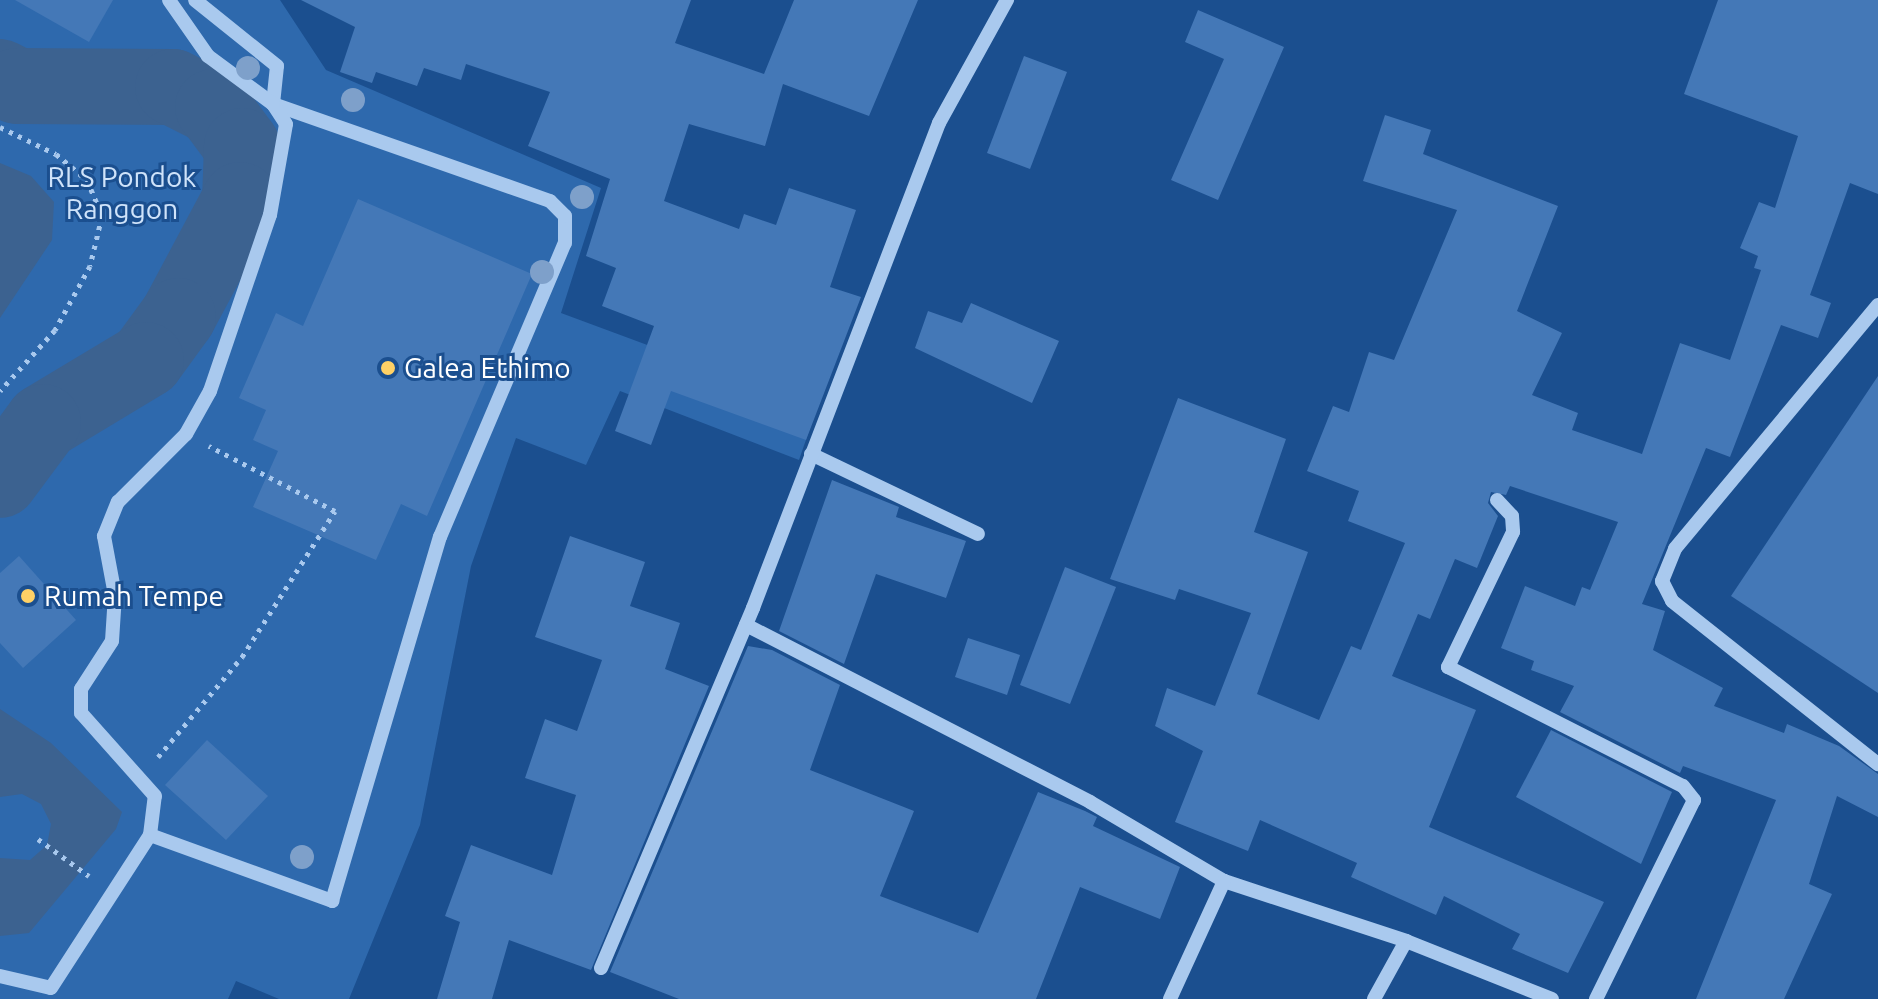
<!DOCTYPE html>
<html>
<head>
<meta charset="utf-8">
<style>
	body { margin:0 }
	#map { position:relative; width:1878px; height:999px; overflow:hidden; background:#1b4f8f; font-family:Ubuntu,sans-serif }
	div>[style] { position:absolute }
	.green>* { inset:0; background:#2e69ad }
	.water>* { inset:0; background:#3c6290 }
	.river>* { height:76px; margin:-38px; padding:0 38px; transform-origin:38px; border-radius:38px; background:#3c6290 }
	.building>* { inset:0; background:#4478b7 }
	.path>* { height:5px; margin-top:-2.5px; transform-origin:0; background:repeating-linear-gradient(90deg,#a9c9ee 0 4px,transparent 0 10px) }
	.minor>* { height:14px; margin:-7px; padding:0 7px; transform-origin:7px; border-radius:7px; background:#a9c9ee }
	.trees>* { width:24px; height:24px; margin:-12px; border-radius:50%; background:#7ea0ca }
	.dots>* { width:22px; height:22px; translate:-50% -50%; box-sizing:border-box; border:4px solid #1b4f8f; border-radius:50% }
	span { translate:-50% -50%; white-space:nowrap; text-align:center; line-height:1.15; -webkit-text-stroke:6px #1b4f8f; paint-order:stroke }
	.park-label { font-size:28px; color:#cfe3fa }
	.poi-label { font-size:28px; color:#fff }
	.left { translate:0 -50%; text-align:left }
</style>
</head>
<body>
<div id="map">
	<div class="green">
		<i style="clip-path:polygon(0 0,280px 0,326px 70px,601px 188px,561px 313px,817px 408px,799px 460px,620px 391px,586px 465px,516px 438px,471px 566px,420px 825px,349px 999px,279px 999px,236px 981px,228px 999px,0 999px)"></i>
	</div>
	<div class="water">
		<i style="clip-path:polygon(0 163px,31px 176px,54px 202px,52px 240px,0 318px)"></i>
		<i style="clip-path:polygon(0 709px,51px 743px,122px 812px,116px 829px,29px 933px,0 936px,0 858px,30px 860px,47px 845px,51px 824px,41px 804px,22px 794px,0 797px)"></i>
	</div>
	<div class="river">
		<i style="left:0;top:77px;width:19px;rotate:28deg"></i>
		<i style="left:17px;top:86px;width:156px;rotate:0.4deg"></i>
		<i style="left:173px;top:87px;width:45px;rotate:26.6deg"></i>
		<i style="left:213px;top:107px;width:49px;rotate:53.4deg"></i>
		<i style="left:242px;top:146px;width:54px;rotate:92.1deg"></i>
		<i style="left:240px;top:200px;width:132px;rotate:118.1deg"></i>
		<i style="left:178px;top:316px;width:54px;rotate:126deg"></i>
		<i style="left:146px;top:360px;width:120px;rotate:149deg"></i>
		<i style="left:43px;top:422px;width:72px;rotate:126.6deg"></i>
	</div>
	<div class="building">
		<i style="clip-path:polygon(15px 0,113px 0,89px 42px)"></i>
		<i style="clip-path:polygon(301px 0,691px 0,675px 43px,764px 74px,794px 0,918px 0,869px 116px,783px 84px,765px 146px,689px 124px,664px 201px,739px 229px,744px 214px,776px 225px,789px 188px,856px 210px,830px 287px,861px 297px,806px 440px,671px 391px,651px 445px,615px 431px,654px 326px,602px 306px,616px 268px,586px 256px,610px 179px,528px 146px,550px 92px,466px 64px,461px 80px,424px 68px,417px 86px,376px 72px,372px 83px,340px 72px,355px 27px)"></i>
		<i style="clip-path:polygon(1718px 0,1878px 0,1878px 194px,1850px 183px,1810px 295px,1831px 303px,1818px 338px,1781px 325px,1730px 457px,1706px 448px,1642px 604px,1665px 611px,1653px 650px,1723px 688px,1714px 706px,1784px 733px,1787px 724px,1839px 746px,1878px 774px,1878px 817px,1837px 796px,1809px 884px,1832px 894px,1784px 999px,1696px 999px,1776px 800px,1683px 766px,1680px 773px,1560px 712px,1574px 686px,1531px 670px,1534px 661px,1501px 648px,1525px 586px,1575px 606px,1582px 587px,1590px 590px,1618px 522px,1510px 486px,1506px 495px,1491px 492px,1488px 503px,1498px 516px,1477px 568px,1455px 559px,1430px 619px,1418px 614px,1392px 676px,1476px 710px,1429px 827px,1604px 902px,1568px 973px,1512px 949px,1520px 934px,1444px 896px,1436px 915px,1351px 877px,1357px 863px,1260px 820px,1248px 851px,1175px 822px,1203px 751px,1155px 726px,1167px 688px,1215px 706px,1251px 613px,1179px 589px,1175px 600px,1110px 579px,1178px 398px,1286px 439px,1254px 532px,1308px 552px,1257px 694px,1319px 720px,1351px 646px,1361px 650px,1405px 543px,1348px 521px,1359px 491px,1307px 471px,1333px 406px,1349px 412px,1369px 352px,1394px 360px,1457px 210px,1363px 181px,1385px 115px,1431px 130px,1423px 154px,1558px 206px,1517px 311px,1562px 333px,1532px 395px,1578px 413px,1572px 430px,1642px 454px,1680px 343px,1730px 360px,1761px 270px,1754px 268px,1758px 256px,1740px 248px,1759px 202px,1775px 208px,1798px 136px,1684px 94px)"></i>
		<i style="clip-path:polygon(1198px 10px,1284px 47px,1218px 200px,1171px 180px,1224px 59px,1185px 42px)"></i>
		<i style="clip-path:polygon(1024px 56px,1067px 72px,1030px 169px,987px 153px)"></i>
		<i style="clip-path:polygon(358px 199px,532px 274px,427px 516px,401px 504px,376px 560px,253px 507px,278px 451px,253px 440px,266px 410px,239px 398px,276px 313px,303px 326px)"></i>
		<i style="clip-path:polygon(971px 303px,1059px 341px,1032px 403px,915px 348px,928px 311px,962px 323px)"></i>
		<i style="clip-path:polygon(1878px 376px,1878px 693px,1731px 596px)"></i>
		<i style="clip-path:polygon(832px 480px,899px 507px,896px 517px,966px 541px,946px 598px,876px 574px,844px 664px,779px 631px)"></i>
		<i style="clip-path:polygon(570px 536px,645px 562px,630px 606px,680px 623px,665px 669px,709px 686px,591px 970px,509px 940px,492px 999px,437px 999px,460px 922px,445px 916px,471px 845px,552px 875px,576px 795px,525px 778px,545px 719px,577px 731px,602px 660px,535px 637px)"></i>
		<i style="clip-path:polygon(19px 556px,76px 620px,23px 668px,0 643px,0 573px)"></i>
		<i style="clip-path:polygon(1065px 567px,1116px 587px,1070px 704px,1020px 685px)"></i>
		<i style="clip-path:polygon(968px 638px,1020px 655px,1007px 695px,955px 677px)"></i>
		<i style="clip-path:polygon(748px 646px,772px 650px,840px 685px,810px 770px,914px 811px,880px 896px,978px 933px,1038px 792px,1085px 811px,1097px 817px,1093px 826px,1180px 867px,1160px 919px,1080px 887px,1036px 999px,679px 999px,610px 972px)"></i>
		<i style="clip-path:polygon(1551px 730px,1672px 792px,1641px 864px,1516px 797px)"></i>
		<i style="clip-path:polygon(207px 740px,268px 796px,226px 840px,165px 785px)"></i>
	</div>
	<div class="path">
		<i style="left:0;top:127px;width:62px;rotate:25.7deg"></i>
		<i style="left:56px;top:154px;width:40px;rotate:40deg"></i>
		<i style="left:87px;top:180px;width:39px;rotate:67deg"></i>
		<i style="left:102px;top:216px;width:51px;rotate:103.5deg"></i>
		<i style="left:90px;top:266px;width:73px;rotate:118.7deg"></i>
		<i style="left:55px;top:330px;width:82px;rotate:132deg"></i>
		<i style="left:158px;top:757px;width:131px;rotate:-50deg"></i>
		<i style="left:242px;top:657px;width:173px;rotate:-57.5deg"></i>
		<i style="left:335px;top:511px;width:142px;rotate:-152.7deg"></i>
		<i style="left:38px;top:839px;width:63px;rotate:36deg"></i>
	</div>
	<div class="minor">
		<i style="left:1878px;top:305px;width:317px;rotate:129.8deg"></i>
		<i style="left:1675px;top:549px;width:35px;rotate:112deg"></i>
		<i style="left:1662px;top:581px;width:22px;rotate:63deg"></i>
		<i style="left:1672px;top:601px;width:263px;rotate:38.4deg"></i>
		<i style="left:811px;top:454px;width:185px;rotate:25.6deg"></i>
		<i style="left:1497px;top:500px;width:22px;rotate:47deg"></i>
		<i style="left:1512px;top:516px;width:16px;rotate:86deg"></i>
		<i style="left:1513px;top:532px;width:150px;rotate:115.7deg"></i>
		<i style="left:1448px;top:667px;width:263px;rotate:26.9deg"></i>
		<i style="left:1683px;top:786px;width:18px;rotate:52deg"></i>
		<i style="left:1694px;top:800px;width:222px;rotate:116.2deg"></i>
		<i style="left:746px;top:625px;width:387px;rotate:27.2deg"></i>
		<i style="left:1090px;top:802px;width:156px;rotate:30.5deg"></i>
		<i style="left:1224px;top:881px;width:192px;rotate:18.2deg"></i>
		<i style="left:1406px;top:941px;width:157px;rotate:21.7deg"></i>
		<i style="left:150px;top:835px;width:194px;rotate:19.9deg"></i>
		<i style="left:332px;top:901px;width:380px;rotate:-73.5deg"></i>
		<i style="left:440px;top:537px;width:319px;rotate:-67deg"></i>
		<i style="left:565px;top:243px;width:27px;rotate:-90deg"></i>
		<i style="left:565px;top:216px;width:21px;rotate:-135deg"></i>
		<i style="left:550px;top:201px;width:293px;rotate:-160.7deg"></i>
		<i style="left:273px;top:104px;width:38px;rotate:-84deg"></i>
		<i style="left:277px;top:66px;width:105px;rotate:-141.2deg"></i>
		<i style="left:601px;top:968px;width:391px;rotate:-67.1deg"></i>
		<i style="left:753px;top:608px;width:519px;rotate:-69.02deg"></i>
		<i style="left:939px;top:123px;width:141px;rotate:-61.1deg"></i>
		<i style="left:0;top:976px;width:52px;rotate:13.2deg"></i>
		<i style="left:51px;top:988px;width:182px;rotate:-57.1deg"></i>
		<i style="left:150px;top:835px;width:39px;rotate:-83deg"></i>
		<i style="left:155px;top:796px;width:111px;rotate:-131.7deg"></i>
		<i style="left:81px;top:713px;width:24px;rotate:-90deg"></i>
		<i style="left:81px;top:689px;width:57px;rotate:-57.1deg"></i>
		<i style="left:112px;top:641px;width:46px;rotate:-86.3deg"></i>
		<i style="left:115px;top:595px;width:60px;rotate:-100.6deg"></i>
		<i style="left:104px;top:536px;width:37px;rotate:-68deg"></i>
		<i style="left:118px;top:502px;width:96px;rotate:-45deg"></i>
		<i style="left:186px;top:434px;width:49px;rotate:-60.8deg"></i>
		<i style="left:210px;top:391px;width:186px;rotate:-71.2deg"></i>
		<i style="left:270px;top:215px;width:92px;rotate:-80deg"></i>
		<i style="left:286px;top:124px;width:24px;rotate:-123deg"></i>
		<i style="left:273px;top:104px;width:81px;rotate:-143.6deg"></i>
		<i style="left:208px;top:56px;width:68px;rotate:-124.9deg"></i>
		<i style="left:1170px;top:999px;width:130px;rotate:-65.4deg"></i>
		<i style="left:1374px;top:999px;width:66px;rotate:-61.1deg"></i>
	</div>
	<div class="trees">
		<i style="left:248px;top:68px"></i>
		<i style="left:353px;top:100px"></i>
		<i style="left:582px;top:197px"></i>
		<i style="left:542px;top:272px"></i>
		<i style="left:302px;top:857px"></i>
	</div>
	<div class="dots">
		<i style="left:388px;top:368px;background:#ffd166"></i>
		<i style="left:28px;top:596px;background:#ffd166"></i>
	</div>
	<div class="park-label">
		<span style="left:122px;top:193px">RLS Pondok<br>Ranggon</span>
	</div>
	<div class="poi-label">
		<span class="left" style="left:404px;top:368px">Galea Ethimo</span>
		<span class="left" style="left:44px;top:596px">Rumah Tempe</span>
	</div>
</div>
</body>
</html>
